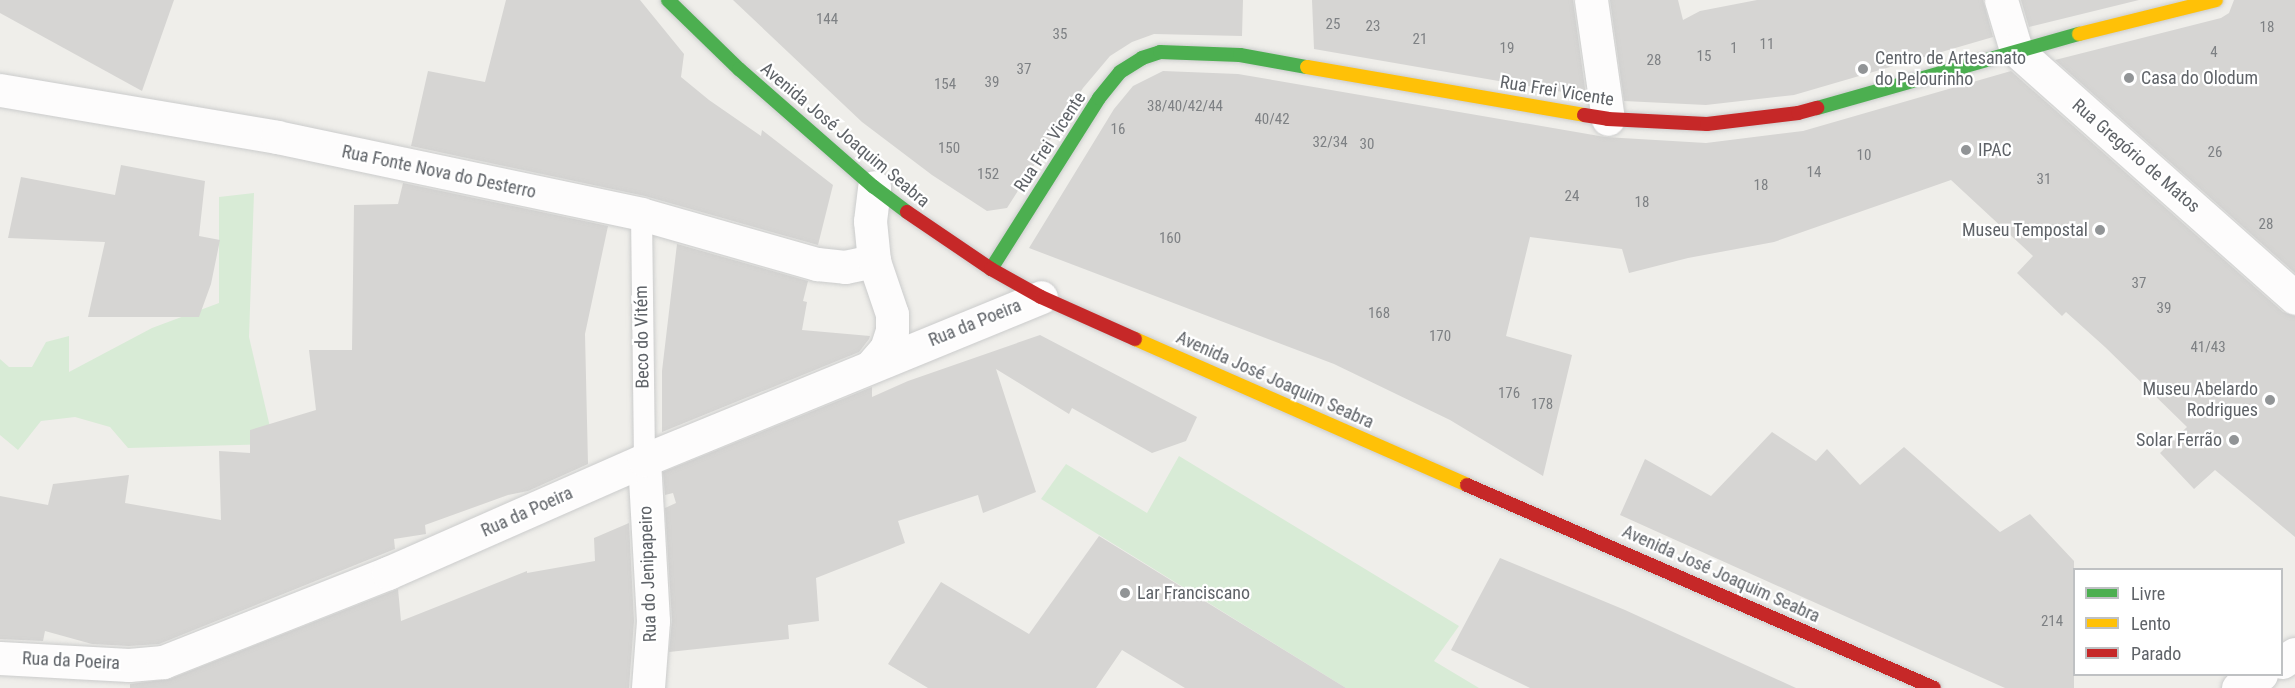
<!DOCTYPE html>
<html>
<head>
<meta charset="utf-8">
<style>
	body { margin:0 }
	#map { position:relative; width:2295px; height:688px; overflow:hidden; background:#efeeea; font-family:"Roboto Condensed",sans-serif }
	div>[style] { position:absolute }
	.green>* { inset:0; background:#d8ebd6 }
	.building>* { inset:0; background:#d6d5d3 }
	.roads { filter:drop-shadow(0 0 2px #cbcccc) drop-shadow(0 0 2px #cbcccc) }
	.lane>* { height:21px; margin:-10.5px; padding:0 10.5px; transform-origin:10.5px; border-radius:10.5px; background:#fdfcfc }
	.street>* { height:33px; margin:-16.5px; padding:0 16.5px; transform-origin:16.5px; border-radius:16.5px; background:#fdfcfc }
	.fast>* { height:14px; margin:-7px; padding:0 7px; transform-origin:7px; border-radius:7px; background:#4caf50 }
	.slow>* { height:14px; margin:-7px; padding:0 7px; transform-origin:7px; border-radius:7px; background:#ffc107 }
	.jam>* { height:14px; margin:-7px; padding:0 7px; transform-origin:7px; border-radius:7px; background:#c62828 }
	.dots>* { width:16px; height:16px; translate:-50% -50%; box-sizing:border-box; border:3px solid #fff; border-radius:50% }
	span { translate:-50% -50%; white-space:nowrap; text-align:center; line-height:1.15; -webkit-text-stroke:4.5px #fff; paint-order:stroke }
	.number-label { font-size:15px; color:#7e8184 }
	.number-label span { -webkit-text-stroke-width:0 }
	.poi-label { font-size:18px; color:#5f6368 }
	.left { translate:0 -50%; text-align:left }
	.right { translate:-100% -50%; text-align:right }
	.street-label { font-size:18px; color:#5f6368 }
	.legend { position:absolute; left:2073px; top:568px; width:210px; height:108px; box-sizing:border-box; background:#fff; border:2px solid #bfc1c3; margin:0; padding:8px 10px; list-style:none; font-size:18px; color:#5f6368 }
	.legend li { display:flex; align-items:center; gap:12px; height:30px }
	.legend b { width:30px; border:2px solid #bfc1c3 }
</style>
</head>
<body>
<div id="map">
	<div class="green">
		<i style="clip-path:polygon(254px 193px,249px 337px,274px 444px,128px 448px,110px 427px,75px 417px,41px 421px,18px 450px,0 435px,0 359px,9px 367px,32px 367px,46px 342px,69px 336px,69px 372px,152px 328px,219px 303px,219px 197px)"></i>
		<i style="clip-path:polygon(1179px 456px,1459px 626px,1434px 661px,1479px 688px,1346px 688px,1041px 499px,1066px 464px,1147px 513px)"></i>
	</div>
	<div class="building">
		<i style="clip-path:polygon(0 0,174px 0,142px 91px,0 13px)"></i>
		<i style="clip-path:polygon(506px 0,640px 0,684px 54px,681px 77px,709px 100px,761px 136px,762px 130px,833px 185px,818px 245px,645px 196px,411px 146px,428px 71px,485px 82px)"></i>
		<i style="clip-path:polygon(733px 0,1243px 0,1242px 36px,1154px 34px,1132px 42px,1110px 56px,1083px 88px,1007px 208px,987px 211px,932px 175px,862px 122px)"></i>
		<i style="clip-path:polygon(1312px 0,1573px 0,1586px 96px,1314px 49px)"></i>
		<i style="clip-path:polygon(1610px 0,1678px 0,1683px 20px,1700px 11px,1757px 0,1983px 0,1993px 37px,1794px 95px,1706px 105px,1624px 101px)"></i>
		<i style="clip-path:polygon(2021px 0,2139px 0,2029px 27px)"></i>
		<i style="clip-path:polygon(2234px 0,2295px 0,2295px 273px,2055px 60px,2221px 18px,2229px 13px)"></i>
		<i style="clip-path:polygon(1163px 71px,1238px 74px,1605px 137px,1706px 143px,1803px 131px,2011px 71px,2283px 312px,2295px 316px,2295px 537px,2215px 470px,2194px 489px,2160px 453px,2187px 427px,2105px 347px,2066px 312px,2062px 316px,2017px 273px,2033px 256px,1951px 180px,1774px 242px,1688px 258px,1629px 273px,1622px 249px,1530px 237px,1506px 336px,1572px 355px,1543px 476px,1450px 420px,1334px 364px,1029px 248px,1114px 109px,1133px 86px)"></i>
		<i style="clip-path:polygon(121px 165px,205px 181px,199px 236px,220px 240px,211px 284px,199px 317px,88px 317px,105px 242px,8px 238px,21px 177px,115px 195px)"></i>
		<i style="clip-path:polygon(403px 183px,608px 226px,585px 334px,588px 464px,528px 491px,508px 495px,425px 525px,426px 534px,394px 539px,395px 549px,159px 644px,129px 646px,92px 644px,45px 631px,43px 641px,0 639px,0 496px,48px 505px,53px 484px,129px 475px,125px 503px,221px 520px,219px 451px,250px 453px,250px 430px,316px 410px,309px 350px,352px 350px,354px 205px,398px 204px)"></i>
		<i style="clip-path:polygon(677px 244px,808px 281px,803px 301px,807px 302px,802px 330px,870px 336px,869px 339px,859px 352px,662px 432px,662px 371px)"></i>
		<i style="clip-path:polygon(1040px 335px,1197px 417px,1186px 441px,1152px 453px,1072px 408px,1069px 414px,996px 369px,1036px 492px,983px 513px,978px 495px,898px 521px,905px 543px,816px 578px,819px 621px,788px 625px,789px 639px,669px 652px,672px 620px,665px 508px,676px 503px,673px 493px,665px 495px,663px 472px,872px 387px,872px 397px,908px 381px)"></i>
		<i style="clip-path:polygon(1772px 432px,1816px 461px,1827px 449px,1860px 485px,1904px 447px,2000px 532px,2030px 514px,2074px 561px,2074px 688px,2005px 688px,1620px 515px,1645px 459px,1711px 496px)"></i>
		<i style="clip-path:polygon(629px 523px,634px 621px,629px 688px,130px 688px,130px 684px,170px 679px,398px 589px,401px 621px,527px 571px,527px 573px,595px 561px,594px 538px)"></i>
		<i style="clip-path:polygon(1099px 536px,1346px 688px,1185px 688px,1122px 650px,1096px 688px,928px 688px,888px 664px,941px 582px,1029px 634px)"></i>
		<i style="clip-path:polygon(1500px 558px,1625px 610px,1796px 688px,1530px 688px,1451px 650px)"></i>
	</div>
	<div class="roads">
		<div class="lane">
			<i style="left:641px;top:214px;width:246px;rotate:89.3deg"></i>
		</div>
		<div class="street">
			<i style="left:1591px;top:0;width:120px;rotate:81.9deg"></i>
			<i style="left:2001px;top:0;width:52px;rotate:73.3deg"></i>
			<i style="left:2016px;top:50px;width:373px;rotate:41.6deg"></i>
			<i style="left:0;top:90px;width:281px;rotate:9.6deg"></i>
			<i style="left:277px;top:137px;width:372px;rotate:11.9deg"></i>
			<i style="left:641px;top:214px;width:183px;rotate:15.9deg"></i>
			<i style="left:817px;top:264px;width:28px;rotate:6deg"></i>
			<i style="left:845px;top:267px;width:30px;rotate:-12deg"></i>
			<i style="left:871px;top:366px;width:23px;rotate:-49deg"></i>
			<i style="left:886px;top:349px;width:19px;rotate:-72deg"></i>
			<i style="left:892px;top:331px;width:17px;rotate:-90deg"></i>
			<i style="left:892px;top:314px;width:56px;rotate:-108.8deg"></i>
			<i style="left:874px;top:261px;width:40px;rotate:-95.7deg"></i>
			<i style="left:870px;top:221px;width:34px;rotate:-83deg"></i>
			<i style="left:644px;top:460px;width:161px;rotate:86.8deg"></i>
			<i style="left:653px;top:621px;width:67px;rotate:94.3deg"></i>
			<i style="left:0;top:658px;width:129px;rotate:3.1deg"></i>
			<i style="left:129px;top:665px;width:34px;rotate:-5deg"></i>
			<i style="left:163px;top:662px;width:242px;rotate:-21.6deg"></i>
			<i style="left:388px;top:573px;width:280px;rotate:-23.8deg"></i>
			<i style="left:644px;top:460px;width:429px;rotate:-22.3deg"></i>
			<i style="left:2282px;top:662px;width:15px;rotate:-32deg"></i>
			<i style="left:2238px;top:688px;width:27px;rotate:-31deg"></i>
		</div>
		<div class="fast">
			<i style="left:668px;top:0;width:99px;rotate:44.2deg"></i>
			<i style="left:739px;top:69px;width:179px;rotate:41.2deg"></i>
			<i style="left:874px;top:187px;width:41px;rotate:37.1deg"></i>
			<i style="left:1817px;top:108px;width:272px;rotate:-15.8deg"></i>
			<i style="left:991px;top:269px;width:202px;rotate:-57.7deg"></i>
			<i style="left:1099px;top:98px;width:33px;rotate:-51deg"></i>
			<i style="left:1120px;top:72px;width:26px;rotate:-32deg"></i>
			<i style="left:1142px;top:58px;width:19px;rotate:-18deg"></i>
			<i style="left:1160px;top:52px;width:80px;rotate:2.1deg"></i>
			<i style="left:1240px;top:55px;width:68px;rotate:10.2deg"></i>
		</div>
		<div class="slow">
			<i style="left:2079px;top:34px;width:141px;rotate:-13.9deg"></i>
			<i style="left:1307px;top:67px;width:281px;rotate:9.8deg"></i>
			<i style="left:1135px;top:339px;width:363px;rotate:23.7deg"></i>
		</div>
		<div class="jam">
			<i style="left:1584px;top:115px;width:24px;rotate:9deg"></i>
			<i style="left:1608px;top:119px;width:99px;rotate:2.9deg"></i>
			<i style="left:1707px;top:124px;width:92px;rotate:-6.9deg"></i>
			<i style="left:1798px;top:113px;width:20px;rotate:-15deg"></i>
			<i style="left:907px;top:212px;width:102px;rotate:34.2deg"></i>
			<i style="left:991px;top:269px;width:57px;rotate:29.2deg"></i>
			<i style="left:1041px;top:297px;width:103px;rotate:24.1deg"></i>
			<i style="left:1467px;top:485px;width:509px;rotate:23.49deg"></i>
		</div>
	</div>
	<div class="dots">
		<i style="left:1863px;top:69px;background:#919496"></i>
		<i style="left:2129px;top:78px;background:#919496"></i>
		<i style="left:1966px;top:150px;background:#919496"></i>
		<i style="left:2100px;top:230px;background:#919496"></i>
		<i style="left:2270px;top:400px;background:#919496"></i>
		<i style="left:2234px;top:440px;background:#919496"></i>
		<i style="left:1125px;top:593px;background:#919496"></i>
	</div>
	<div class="number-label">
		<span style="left:827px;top:20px">144</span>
		<span style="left:1333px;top:25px">25</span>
		<span style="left:1373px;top:27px">23</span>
		<span style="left:2267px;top:28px">18</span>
		<span style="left:1060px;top:35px">35</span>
		<span style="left:1420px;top:40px">21</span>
		<span style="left:1767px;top:45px">11</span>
		<span style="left:1507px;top:49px">19</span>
		<span style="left:1734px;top:49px">1</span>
		<span style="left:2214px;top:53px">4</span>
		<span style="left:1704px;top:57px">15</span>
		<span style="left:1654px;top:61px">28</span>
		<span style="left:1024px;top:70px">37</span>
		<span style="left:992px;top:83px">39</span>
		<span style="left:945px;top:85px">154</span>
		<span style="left:1185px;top:107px">38/40/42/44</span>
		<span style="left:1272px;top:120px">40/42</span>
		<span style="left:1118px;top:130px">16</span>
		<span style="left:1330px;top:143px">32/34</span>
		<span style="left:1367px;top:145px">30</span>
		<span style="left:949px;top:149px">150</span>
		<span style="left:2215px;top:153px">26</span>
		<span style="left:1864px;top:156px">10</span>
		<span style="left:1814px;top:173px">14</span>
		<span style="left:988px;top:175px">152</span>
		<span style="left:2044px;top:180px">31</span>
		<span style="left:1761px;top:186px">18</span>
		<span style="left:1572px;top:197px">24</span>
		<span style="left:1642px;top:203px">18</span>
		<span style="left:2266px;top:225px">28</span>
		<span style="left:1170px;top:239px">160</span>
		<span style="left:2139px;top:284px">37</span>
		<span style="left:2164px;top:309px">39</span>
		<span style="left:1379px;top:314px">168</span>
		<span style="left:1440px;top:337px">170</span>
		<span style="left:2208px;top:348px">41/43</span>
		<span style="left:1509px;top:394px">176</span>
		<span style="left:1542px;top:405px">178</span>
		<span style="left:2052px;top:622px">214</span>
	</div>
	<div class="poi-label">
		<span class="left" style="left:1875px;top:69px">Centro de Artesanato<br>do Pelourinho</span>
		<span class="left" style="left:2141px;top:78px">Casa do Olodum</span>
		<span class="left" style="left:1978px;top:150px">IPAC</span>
		<span class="right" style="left:2088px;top:230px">Museu Tempostal</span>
		<span class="right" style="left:2258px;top:400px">Museu Abelardo<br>Rodrigues</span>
		<span class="right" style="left:2222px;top:440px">Solar Ferrão</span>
		<span class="left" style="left:1137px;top:593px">Lar Franciscano</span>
	</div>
	<div class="street-label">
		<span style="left:1557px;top:91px;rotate:9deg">Rua Frei Vicente</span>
		<span style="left:845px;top:135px;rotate:40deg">Avenida José Joaquim Seabra</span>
		<span style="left:1050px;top:142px;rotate:-57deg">Rua Frei Vicente</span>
		<span style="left:2136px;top:156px;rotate:41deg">Rua Gregório de Matos</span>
		<span style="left:439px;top:172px;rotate:12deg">Rua Fonte Nova do Desterro</span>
		<span style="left:975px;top:323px;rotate:-22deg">Rua da Poeira</span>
		<span style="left:642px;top:337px;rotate:-91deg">Beco do Vitém</span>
		<span style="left:1275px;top:380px;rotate:24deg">Avenida José Joaquim Seabra</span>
		<span style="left:527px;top:512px;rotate:-24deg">Rua da Poeira</span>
		<span style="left:648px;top:574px;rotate:-92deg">Rua do Jenipapeiro</span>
		<span style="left:1721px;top:574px;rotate:24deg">Avenida José Joaquim Seabra</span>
		<span style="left:71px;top:661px;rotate:3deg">Rua da Poeira</span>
	</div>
	<ul class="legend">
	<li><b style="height:8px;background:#4caf50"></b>Livre</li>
	<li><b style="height:8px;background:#ffc107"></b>Lento</li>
	<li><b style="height:8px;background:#c62828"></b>Parado</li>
	</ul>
</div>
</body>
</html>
